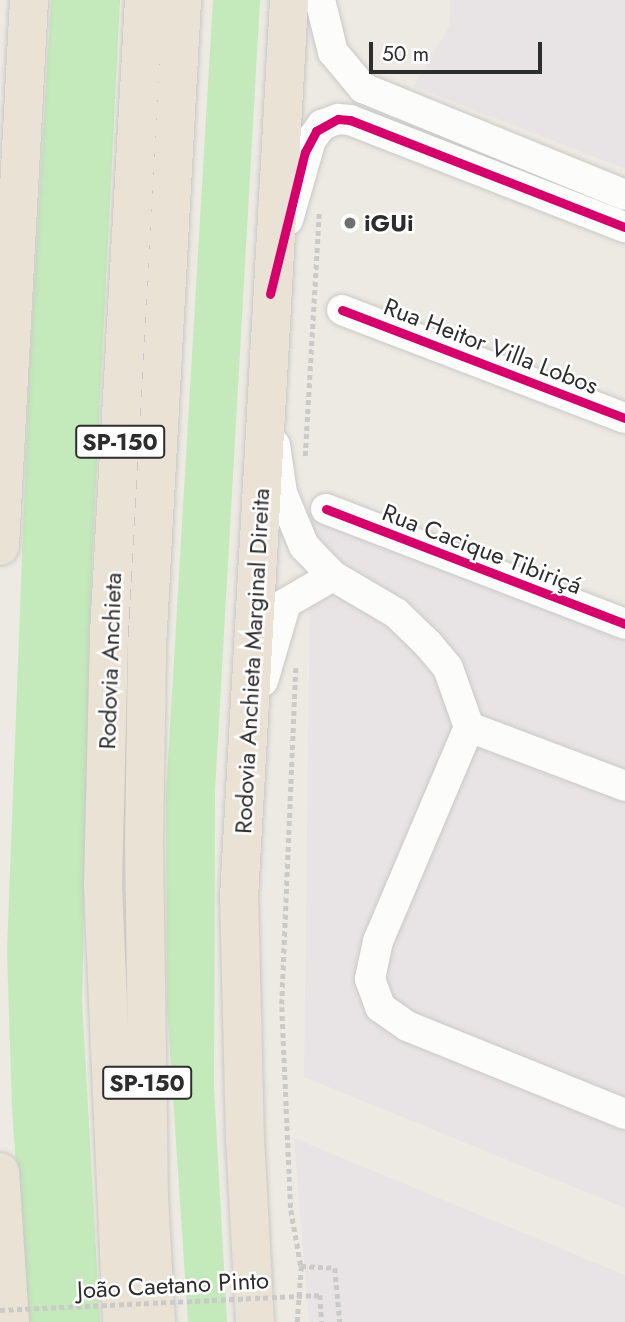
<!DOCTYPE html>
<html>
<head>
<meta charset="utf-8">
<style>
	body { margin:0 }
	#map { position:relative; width:625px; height:1322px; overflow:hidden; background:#eceae2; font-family:Jost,sans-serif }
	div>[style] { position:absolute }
	.industrial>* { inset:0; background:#e8e4e5 }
	.green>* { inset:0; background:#c4e9ba }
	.path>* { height:4.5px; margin-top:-2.25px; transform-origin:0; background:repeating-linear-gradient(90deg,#cacac9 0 5px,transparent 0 8.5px) }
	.roads { filter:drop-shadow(0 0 2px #c9c8c7) drop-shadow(0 0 2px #c9c8c7) }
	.minor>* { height:30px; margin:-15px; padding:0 15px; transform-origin:15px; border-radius:15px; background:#fcfcfb }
	.highway>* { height:38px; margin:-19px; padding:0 19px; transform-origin:19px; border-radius:19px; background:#eae2d4 }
	.path-bridge>* { height:4.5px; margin-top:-2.25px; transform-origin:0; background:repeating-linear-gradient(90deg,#cacac9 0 5px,transparent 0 8.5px) }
	.cycleway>* { height:9px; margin:-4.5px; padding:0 4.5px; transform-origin:4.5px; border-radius:4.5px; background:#d6006c }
	.dots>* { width:19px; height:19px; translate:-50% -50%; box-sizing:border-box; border:4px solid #fff; border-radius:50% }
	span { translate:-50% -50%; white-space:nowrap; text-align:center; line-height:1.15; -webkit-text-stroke:5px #fff; paint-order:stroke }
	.shield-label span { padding:2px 5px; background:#fff; border:2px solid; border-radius:5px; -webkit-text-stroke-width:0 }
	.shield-label { font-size:23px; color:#2d2d2d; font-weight:700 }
	.poi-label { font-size:24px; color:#2d2d2d; font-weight:700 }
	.left { translate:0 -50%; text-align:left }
	.street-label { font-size:24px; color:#2d2d2d }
	.scale { position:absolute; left:369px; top:42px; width:173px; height:32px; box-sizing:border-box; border:4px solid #2d2d2d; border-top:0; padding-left:9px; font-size:21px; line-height:24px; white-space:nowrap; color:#2d2d2d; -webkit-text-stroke:5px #fff; paint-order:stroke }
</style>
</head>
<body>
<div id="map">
	<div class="industrial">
		<i style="clip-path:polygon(450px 0,625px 0,625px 169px,413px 86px,449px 27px)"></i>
		<i style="clip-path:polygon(311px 508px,625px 632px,625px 1208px,304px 1077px)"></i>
		<i style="clip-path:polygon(294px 1138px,625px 1275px,625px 1322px,309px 1322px)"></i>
	</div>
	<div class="green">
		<i style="clip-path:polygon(51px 0,120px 0,92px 561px,82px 1001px,100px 1322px,27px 1322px,12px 1108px,7px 951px,29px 375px)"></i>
		<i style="clip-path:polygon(213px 0,260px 0,215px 791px,214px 1088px,227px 1322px,188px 1322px,167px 1006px,166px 795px)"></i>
	</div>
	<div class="path">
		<i style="left:305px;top:456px;width:246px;rotate:-86.7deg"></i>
		<i style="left:296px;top:668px;width:339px;rotate:92.4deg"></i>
		<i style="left:282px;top:1007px;width:203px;rotate:87.5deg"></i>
		<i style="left:291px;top:1210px;width:57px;rotate:79.9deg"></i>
		<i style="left:301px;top:1266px;width:34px;rotate:3deg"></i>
		<i style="left:335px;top:1268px;width:54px;rotate:84.7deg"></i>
		<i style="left:320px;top:1295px;width:27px;rotate:86deg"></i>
		<i style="left:297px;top:1322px;width:56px;rotate:-85.9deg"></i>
	</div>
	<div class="roads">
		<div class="minor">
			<i style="left:320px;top:0;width:54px;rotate:76deg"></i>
			<i style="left:333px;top:52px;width:47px;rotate:50.2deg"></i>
			<i style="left:363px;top:88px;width:283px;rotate:22.2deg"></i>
			<i style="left:288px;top:220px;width:83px;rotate:-74deg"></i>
			<i style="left:311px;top:140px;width:19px;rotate:-54deg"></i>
			<i style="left:322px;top:125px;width:17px;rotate:-21deg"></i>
			<i style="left:338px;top:119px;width:12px;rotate:5deg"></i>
			<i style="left:350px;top:120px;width:295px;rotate:21.3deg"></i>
			<i style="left:342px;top:310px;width:303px;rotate:20.9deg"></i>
			<i style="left:275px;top:445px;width:49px;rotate:81.7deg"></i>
			<i style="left:282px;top:493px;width:57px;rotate:67.5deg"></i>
			<i style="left:304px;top:546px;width:42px;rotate:46deg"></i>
			<i style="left:333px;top:576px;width:73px;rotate:30.4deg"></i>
			<i style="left:396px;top:613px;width:45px;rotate:44.1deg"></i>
			<i style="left:428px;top:644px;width:31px;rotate:50deg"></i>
			<i style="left:448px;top:668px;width:63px;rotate:70.4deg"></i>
			<i style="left:469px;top:727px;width:233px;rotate:113deg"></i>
			<i style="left:378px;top:941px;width:39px;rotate:102deg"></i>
			<i style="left:370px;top:979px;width:30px;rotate:70deg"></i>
			<i style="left:380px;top:1007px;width:33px;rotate:35deg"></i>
			<i style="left:407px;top:1026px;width:235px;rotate:22deg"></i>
			<i style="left:326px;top:509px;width:320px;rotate:21deg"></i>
			<i style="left:263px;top:681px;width:81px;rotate:-73.6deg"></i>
			<i style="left:286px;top:603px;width:54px;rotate:-29.9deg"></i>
			<i style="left:469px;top:727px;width:167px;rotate:20.7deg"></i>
		</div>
		<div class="highway">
			<i style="left:0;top:546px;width:547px;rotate:-86.96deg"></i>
			<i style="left:0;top:1172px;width:150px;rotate:86.2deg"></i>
			<i style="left:122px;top:1322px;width:438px;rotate:-92.5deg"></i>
			<i style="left:103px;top:884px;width:250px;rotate:-88.6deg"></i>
			<i style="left:109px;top:634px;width:635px;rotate:-86.84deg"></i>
			<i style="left:156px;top:1322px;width:125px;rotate:-93.2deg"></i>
			<i style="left:149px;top:1197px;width:352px;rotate:-90.8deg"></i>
			<i style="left:144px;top:845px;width:198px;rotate:-89.1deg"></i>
			<i style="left:147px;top:647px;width:648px;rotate:-86.9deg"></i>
			<i style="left:255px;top:1322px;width:183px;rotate:-93.1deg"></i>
			<i style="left:245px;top:1139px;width:241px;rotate:-91.4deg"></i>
			<i style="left:239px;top:898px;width:899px;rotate:-86.81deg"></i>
		</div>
	</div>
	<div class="path-bridge">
		<i style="left:0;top:1310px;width:320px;rotate:-2.7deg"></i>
	</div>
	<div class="cycleway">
		<i style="left:270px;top:294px;width:146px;rotate:-76.2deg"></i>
		<i style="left:305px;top:152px;width:24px;rotate:-62deg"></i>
		<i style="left:316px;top:131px;width:25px;rotate:-29deg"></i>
		<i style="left:338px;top:119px;width:12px;rotate:5deg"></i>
		<i style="left:350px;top:120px;width:295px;rotate:21.3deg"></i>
		<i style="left:342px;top:310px;width:303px;rotate:20.9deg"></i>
		<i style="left:326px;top:509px;width:320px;rotate:21deg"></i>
	</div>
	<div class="dots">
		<i style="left:350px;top:223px;background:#706f6c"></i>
	</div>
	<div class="shield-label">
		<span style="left:120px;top:442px">SP-150</span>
		<span style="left:147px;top:1083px">SP-150</span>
	</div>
	<div class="poi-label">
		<span class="left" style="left:364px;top:223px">iGUi</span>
	</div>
	<div class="street-label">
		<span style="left:491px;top:346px;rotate:21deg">Rua Heitor Villa Lobos</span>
		<span style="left:482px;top:549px;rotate:21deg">Rua Cacique Tibiriçá</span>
		<span style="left:110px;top:661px;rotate:-88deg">Rodovia Anchieta</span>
		<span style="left:252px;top:661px;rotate:-87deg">Rodovia Anchieta Marginal Direita</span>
		<span style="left:173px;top:1285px;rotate:-3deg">João Caetano Pinto</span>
	</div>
	<div class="scale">50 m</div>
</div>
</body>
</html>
